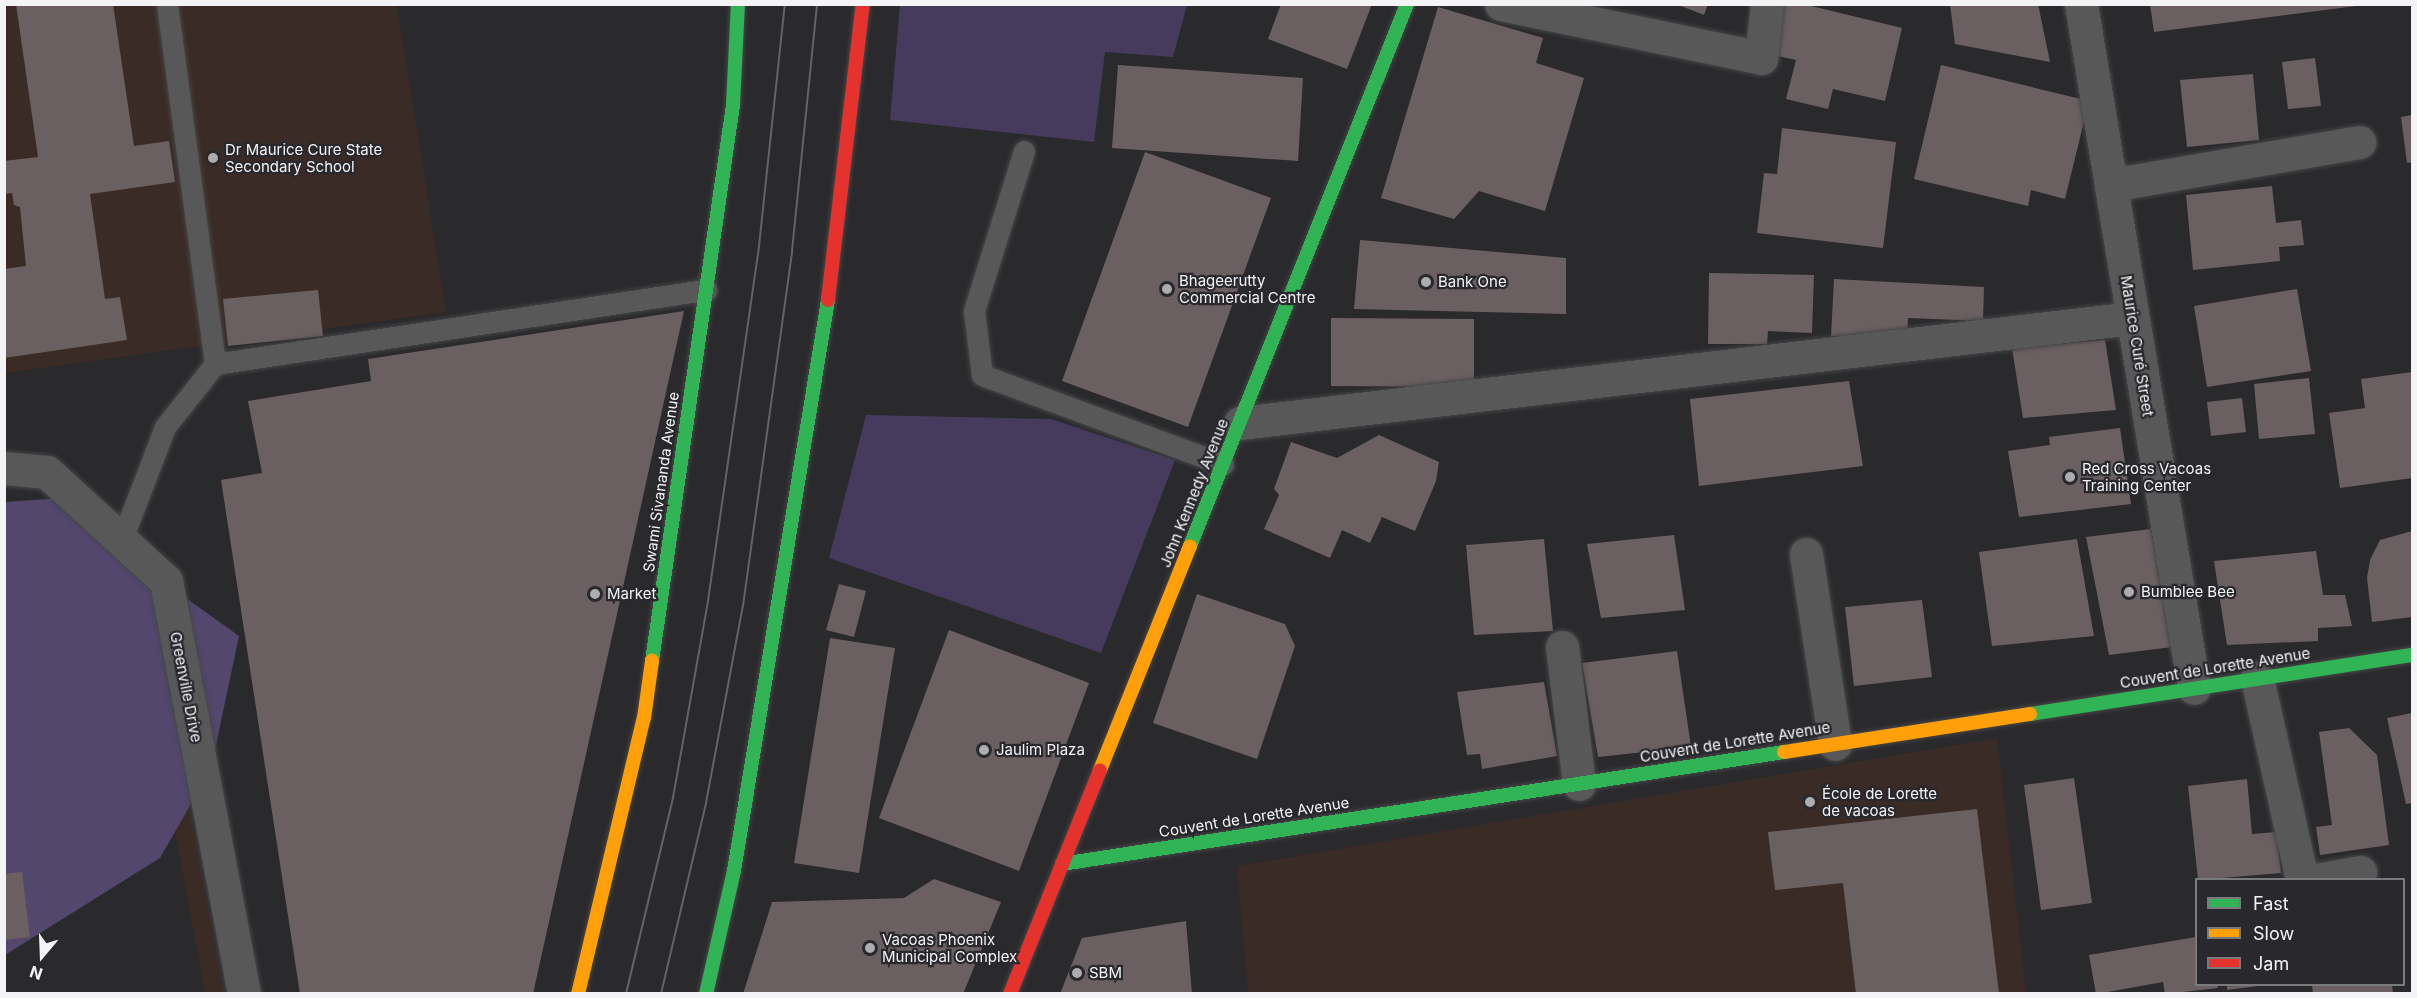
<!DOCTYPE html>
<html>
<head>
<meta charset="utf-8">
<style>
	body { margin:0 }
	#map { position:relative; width:2417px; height:998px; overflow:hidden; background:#2a292c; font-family:Inter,sans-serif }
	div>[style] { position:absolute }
	.commercial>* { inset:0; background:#3a2b24 }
	.education>* { inset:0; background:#3b2b26 }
	.green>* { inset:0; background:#463b5d }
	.forest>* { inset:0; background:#53476e }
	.building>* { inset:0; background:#6b6061 }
	.roads { filter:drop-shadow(0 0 2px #464648) drop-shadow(0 0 2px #464648) }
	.lane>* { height:21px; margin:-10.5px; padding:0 10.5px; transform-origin:10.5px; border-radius:10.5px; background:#595859 }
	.street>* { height:33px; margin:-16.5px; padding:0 16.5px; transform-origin:16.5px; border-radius:16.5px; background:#595859 }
	.fast>* { height:14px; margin:-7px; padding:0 7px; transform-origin:7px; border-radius:7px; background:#30b455 }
	.slow>* { height:14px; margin:-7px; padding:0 7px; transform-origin:7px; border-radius:7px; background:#ff9f0a }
	.jam>* { height:14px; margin:-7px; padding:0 7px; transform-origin:7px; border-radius:7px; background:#e5322d }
	.tram>* { height:1.5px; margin:-0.75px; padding:0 0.75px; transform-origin:0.75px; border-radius:0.75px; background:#636363 }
	.dots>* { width:16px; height:16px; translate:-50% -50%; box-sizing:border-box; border:3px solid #29282d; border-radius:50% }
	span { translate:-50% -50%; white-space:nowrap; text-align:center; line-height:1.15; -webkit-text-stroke:4.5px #29282d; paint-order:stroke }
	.poi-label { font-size:15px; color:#f4f4f7 }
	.left { translate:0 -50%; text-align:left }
	.street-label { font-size:15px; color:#f4f4f7 }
	.frame { position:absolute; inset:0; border:6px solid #f4f4f7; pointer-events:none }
	.legend { position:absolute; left:2195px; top:878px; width:210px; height:108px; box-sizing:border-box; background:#29282d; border:2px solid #7a7a7e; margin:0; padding:8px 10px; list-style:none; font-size:18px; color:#f4f4f7 }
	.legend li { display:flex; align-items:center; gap:12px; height:30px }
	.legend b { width:30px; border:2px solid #7a7a7e }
	.north { position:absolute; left:12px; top:926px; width:60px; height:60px; -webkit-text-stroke:4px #29282d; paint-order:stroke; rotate:199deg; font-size:16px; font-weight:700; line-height:24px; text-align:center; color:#f4f4f7 }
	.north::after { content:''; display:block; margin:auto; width:21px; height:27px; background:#f4f4f7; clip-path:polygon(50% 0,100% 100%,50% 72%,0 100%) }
</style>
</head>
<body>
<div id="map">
	<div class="commercial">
		<i style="clip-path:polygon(175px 731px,224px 993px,205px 993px,157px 734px)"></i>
	</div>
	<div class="education">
		<i style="clip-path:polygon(4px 5px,397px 5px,446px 312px,5px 373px)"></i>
		<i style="clip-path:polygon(1997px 738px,2026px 993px,1248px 993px,1237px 866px)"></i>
	</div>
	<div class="green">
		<i style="clip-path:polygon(900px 5px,900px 4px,1187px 5px,1173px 57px,1105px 52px,1094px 142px,890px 120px)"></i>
		<i style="clip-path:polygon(866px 415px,1051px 419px,1175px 460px,1101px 653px,829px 558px)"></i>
	</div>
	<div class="forest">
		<i style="clip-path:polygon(62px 498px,122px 552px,239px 636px,211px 769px,160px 858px,5px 955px,5px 502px)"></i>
	</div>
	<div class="building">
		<i style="clip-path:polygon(16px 4px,113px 4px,134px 146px,169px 141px,175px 182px,90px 194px,105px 299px,120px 297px,127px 340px,4px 358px,4px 269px,26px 266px,20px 207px,14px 205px,12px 193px,4px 194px,4px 161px,38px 157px)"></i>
		<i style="clip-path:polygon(1281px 4px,1372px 4px,1347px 69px,1268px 39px)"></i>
		<i style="clip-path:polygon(1676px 4px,1708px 4px,1704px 15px)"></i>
		<i style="clip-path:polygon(1776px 4px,1803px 4px,1902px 28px,1885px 101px,1833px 89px,1828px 109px,1786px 99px,1796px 60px,1765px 53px)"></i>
		<i style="clip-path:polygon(1950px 4px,2038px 4px,2050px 62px,1955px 44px)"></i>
		<i style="clip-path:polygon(2150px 4px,2355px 4px,2356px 6px,2154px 32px)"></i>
		<i style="clip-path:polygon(1438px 7px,1543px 38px,1536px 63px,1584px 78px,1545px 211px,1479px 191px,1454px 219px,1381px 198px)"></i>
		<i style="clip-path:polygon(2315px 58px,2321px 106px,2288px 109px,2282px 62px)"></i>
		<i style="clip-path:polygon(1118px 65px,1303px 78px,1298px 161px,1112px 148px)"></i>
		<i style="clip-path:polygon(1941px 65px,2089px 101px,2065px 199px,2031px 190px,2028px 206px,1914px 179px)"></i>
		<i style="clip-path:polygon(2253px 74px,2259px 140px,2187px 147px,2180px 80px)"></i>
		<i style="clip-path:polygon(2412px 115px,2412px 162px,2407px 163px,2401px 117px)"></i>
		<i style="clip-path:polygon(1782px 128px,1896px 142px,1883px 248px,1757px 233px,1764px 173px,1777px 174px)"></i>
		<i style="clip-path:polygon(1145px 152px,1271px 198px,1188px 427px,1062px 381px)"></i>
		<i style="clip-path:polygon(2272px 186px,2276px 223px,2301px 220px,2304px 245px,2279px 247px,2280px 261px,2193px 270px,2186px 195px)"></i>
		<i style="clip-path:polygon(1360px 240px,1566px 258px,1566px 314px,1354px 309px)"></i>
		<i style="clip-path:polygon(1709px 273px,1814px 275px,1812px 333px,1768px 331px,1767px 344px,1708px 344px)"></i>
		<i style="clip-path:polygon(1834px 279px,1984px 287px,1983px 321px,1908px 318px,1907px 340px,1831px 336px)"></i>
		<i style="clip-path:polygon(2297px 289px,2311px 371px,2207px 387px,2194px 306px)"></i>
		<i style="clip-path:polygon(318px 290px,323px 336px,228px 346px,223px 299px)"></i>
		<i style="clip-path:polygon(684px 311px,533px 994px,300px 994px,221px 480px,262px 473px,248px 401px,371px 381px,368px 359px)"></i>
		<i style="clip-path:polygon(1331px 318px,1474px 319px,1474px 387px,1331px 386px)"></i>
		<i style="clip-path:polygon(2105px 340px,2116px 410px,2023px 418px,2012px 348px)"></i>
		<i style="clip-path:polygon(2412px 372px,2412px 478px,2340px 488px,2329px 413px,2365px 408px,2361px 379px)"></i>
		<i style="clip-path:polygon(2309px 378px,2315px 434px,2259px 439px,2254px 384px)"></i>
		<i style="clip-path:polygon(1849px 381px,1863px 466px,1699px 486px,1690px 399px)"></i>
		<i style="clip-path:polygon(2242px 398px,2246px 432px,2211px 436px,2207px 402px)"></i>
		<i style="clip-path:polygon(2120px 428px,2131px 504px,2019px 517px,2008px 451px,2050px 445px,2049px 437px)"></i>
		<i style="clip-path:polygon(1379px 435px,1439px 462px,1436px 481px,1415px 531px,1382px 517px,1370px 543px,1342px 530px,1330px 558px,1264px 529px,1279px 495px,1274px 489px,1291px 442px,1337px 458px)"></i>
		<i style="clip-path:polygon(2151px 529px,2172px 647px,2109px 655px,2086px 537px)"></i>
		<i style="clip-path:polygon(2412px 531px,2412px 617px,2372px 622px,2367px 578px,2370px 560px,2380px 540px)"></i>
		<i style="clip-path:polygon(1674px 535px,1685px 610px,1601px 618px,1587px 544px)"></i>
		<i style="clip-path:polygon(1544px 539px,1553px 631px,1474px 635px,1466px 545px)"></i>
		<i style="clip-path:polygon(2077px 539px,2094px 636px,1992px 646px,1979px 552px)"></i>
		<i style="clip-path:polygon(2316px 551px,2323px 595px,2345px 595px,2352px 626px,2318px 628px,2318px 641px,2227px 645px,2214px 561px)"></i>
		<i style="clip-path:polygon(839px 584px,866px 591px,854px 637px,826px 630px)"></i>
		<i style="clip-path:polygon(1197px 594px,1285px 624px,1295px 646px,1257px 759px,1153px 723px)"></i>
		<i style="clip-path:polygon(1922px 600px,1932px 677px,1854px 686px,1845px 607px)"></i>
		<i style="clip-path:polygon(949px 630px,1089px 683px,1019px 871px,879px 818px)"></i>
		<i style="clip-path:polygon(830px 638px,895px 648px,859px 873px,794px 863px)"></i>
		<i style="clip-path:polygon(1677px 651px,1691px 747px,1598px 757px,1582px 663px)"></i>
		<i style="clip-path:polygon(1544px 682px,1557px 756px,1482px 769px,1480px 754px,1467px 755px,1457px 692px)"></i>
		<i style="clip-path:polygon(2412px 713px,2412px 803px,2406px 804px,2387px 718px)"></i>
		<i style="clip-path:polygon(2349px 728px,2377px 755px,2389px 845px,2320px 855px,2316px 827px,2332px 825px,2319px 732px)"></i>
		<i style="clip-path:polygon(2074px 778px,2092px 903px,2041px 910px,2024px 785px)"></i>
		<i style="clip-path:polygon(2247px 779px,2252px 834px,2276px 832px,2281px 873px,2198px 880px,2188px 786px)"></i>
		<i style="clip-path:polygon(1977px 809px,1999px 994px,1856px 994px,1843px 883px,1775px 890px,1768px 832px)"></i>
		<i style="clip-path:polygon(22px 872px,30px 937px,4px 940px,4px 874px)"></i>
		<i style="clip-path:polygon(934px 879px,1001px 902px,963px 994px,743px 994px,772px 902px,904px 898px)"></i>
		<i style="clip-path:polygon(1186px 921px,1192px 994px,1060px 994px,1082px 938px)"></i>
		<i style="clip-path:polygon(2196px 937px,2196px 984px,2217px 984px,2218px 988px,2165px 994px,2163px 982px,2096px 994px,2089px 955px)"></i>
		<i style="clip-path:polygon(2227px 984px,2258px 984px,2258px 986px,2227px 990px)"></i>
		<i style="clip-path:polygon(2312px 984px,2392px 984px,2393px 994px,2313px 994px)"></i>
	</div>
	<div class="roads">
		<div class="lane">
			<i style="left:167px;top:4px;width:363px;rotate:82.4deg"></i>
			<i style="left:1024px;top:151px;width:168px;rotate:107.4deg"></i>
			<i style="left:974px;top:311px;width:64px;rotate:82.9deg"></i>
			<i style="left:982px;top:375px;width:257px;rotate:20.3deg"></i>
			<i style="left:122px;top:539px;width:120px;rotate:-69deg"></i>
			<i style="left:165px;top:427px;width:80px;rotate:-51.6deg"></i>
			<i style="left:215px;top:364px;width:497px;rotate:-8.6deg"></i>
		</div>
		<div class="street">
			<i style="left:1501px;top:4px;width:266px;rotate:11.7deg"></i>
			<i style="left:1761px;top:58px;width:54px;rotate:-83.7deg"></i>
			<i style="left:2081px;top:4px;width:693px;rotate:80.62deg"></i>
			<i style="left:2111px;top:185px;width:252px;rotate:-9.8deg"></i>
			<i style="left:1240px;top:423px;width:899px;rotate:-6.71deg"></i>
			<i style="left:4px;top:468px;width:43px;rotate:5.3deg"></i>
			<i style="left:47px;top:472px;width:161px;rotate:42.5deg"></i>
			<i style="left:166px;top:581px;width:420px;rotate:79.3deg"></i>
			<i style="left:1806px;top:554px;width:192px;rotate:81.3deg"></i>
			<i style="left:1562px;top:647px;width:138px;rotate:82.9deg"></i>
			<i style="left:2257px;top:678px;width:207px;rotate:77.4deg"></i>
			<i style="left:2316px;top:880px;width:45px;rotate:-10.3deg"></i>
		</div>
		<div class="fast">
			<i style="left:1190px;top:546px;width:584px;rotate:-68.18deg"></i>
			<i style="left:652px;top:661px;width:562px;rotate:-81.71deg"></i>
			<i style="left:733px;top:105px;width:101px;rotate:-87.2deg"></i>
			<i style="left:2030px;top:714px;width:387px;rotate:-8.8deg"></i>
			<i style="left:1062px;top:864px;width:731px;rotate:-8.82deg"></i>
			<i style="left:706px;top:994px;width:126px;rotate:-77.2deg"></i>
			<i style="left:734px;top:871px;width:579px;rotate:-80.65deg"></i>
		</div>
		<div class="slow">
			<i style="left:1784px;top:752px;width:249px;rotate:-8.8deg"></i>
			<i style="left:1100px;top:770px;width:241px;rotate:-68.1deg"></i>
			<i style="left:578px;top:994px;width:284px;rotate:-76.6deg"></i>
			<i style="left:644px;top:718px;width:58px;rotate:-82deg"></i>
		</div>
		<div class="jam">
			<i style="left:828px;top:300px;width:298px;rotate:-83.3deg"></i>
			<i style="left:1010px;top:994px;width:241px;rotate:-68.1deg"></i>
		</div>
	</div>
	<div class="tram">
		<i style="left:626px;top:994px;width:202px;rotate:-76.5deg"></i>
		<i style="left:673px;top:798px;width:200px;rotate:-79.9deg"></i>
		<i style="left:708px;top:601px;width:359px;rotate:-81.8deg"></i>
		<i style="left:759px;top:246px;width:243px;rotate:-83.9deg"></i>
		<i style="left:661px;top:994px;width:196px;rotate:-76.7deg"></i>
		<i style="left:706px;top:803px;width:200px;rotate:-79.4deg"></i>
		<i style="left:743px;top:606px;width:358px;rotate:-82.1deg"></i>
		<i style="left:792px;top:251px;width:248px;rotate:-84.2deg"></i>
	</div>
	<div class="dots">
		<i style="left:213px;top:158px;background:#adadb0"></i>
		<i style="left:1426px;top:282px;background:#adadb0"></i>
		<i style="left:1167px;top:289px;background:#adadb0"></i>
		<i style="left:2070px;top:477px;background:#adadb0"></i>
		<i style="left:2129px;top:592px;background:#adadb0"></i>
		<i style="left:595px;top:594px;background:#adadb0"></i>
		<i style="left:984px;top:750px;background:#adadb0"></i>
		<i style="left:1810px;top:802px;background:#adadb0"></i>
		<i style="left:870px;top:948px;background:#adadb0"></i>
		<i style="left:1077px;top:973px;background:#adadb0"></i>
	</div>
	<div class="poi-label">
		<span class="left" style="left:225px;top:158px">Dr Maurice Cure State<br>Secondary School</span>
		<span class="left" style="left:1179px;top:289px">Bhageerutty<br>Commercial Centre</span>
		<span class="left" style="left:1438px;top:282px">Bank One</span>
		<span class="left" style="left:2082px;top:477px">Red Cross Vacoas<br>Training Center</span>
		<span class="left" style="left:2141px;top:592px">Bumblee Bee</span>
		<span class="left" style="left:607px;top:594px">Market</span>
		<span class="left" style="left:996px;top:750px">Jaulim Plaza</span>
		<span class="left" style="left:1822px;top:802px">École de Lorette<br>de vacoas</span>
		<span class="left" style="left:882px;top:948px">Vacoas Phoenix<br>Municipal Complex</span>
		<span class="left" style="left:1089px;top:973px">SBM</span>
	</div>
	<div class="street-label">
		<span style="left:2137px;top:346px;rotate:81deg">Maurice Curé Street</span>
		<span style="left:661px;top:482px;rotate:-82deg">Swami Sivananda Avenue</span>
		<span style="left:1194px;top:493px;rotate:-68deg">John Kennedy Avenue</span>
		<span style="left:2215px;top:668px;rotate:-9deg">Couvent de Lorette Avenue</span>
		<span style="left:186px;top:687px;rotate:79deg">Greenville Drive</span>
		<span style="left:1735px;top:742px;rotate:-9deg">Couvent de Lorette Avenue</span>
		<span style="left:1254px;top:817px;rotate:-9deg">Couvent de Lorette Avenue</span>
	</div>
	<div class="frame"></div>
	<ul class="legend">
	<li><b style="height:8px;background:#30b455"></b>Fast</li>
	<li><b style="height:8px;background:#ff9f0a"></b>Slow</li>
	<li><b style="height:8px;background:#e5322d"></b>Jam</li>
	</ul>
	<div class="north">N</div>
</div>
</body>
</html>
